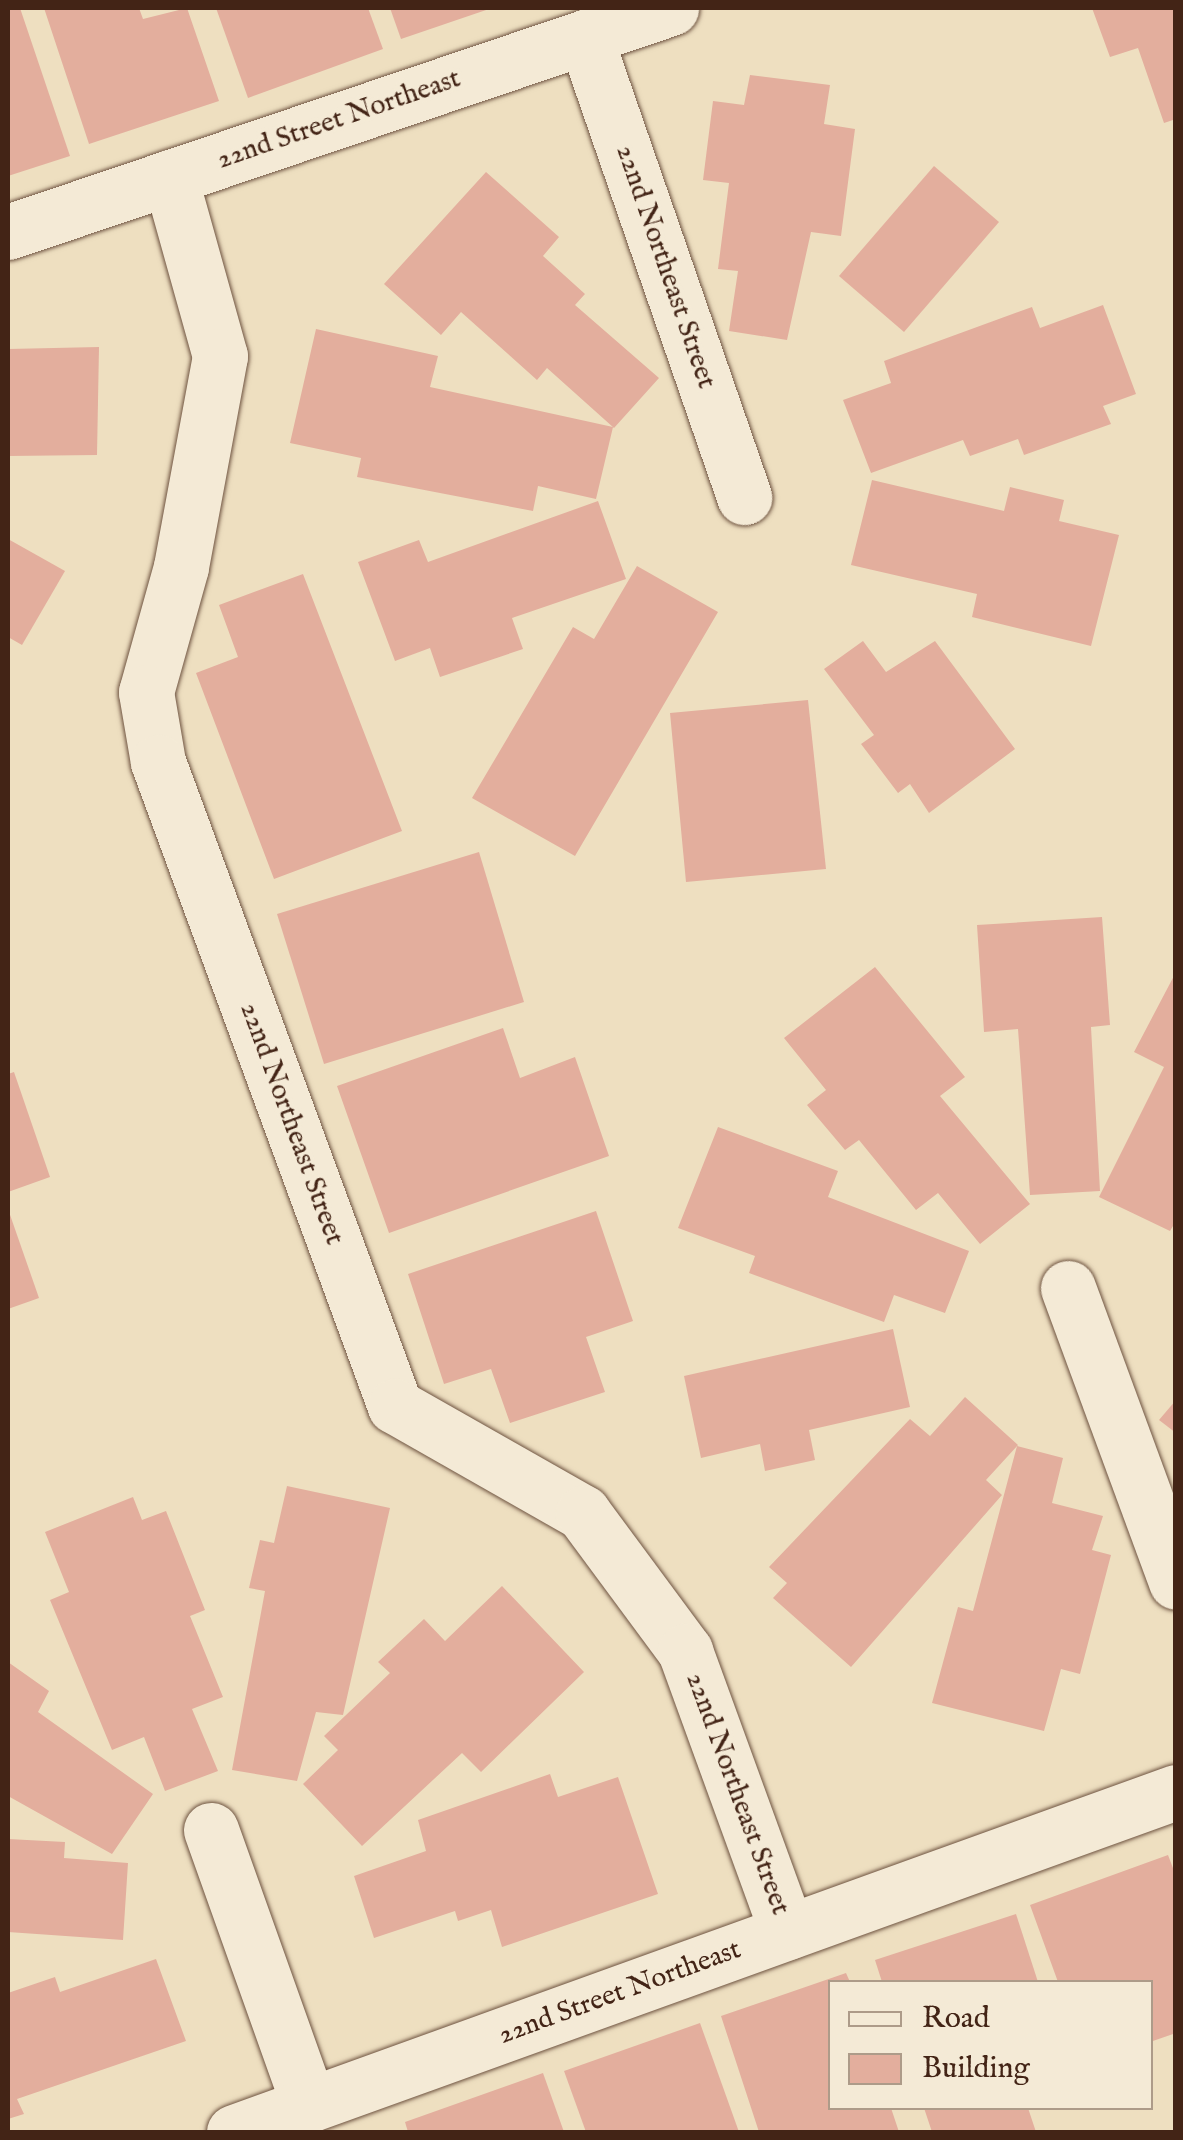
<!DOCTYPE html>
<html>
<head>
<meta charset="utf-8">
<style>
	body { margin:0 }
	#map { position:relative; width:1183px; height:2140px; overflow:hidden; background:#eedfc0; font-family:"IM FELL English",serif }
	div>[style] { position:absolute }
	.building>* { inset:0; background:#e3ae9d }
	.roads { filter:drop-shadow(0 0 2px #6e5340) drop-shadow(0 0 2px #6e5340) }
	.minor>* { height:55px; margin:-27.5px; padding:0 27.5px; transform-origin:27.5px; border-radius:27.5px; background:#f4ead6 }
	span { translate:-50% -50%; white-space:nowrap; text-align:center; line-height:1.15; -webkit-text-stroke:8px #f4ead6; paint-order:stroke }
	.street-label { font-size:28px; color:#432416 }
	.frame { position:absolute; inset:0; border:10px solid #432416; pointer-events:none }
	.legend { position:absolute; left:828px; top:1980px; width:325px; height:130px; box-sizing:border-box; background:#f4ead6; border:2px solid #ad9b89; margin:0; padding:12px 18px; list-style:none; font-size:30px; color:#432416 }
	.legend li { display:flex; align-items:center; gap:20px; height:50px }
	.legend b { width:50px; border:2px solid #ad9b89 }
</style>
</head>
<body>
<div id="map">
	<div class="building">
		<i style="clip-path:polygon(8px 8px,20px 8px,70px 156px,8px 176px)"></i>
		<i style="clip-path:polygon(44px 8px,139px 8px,143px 19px,187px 8px,219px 101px,89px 144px)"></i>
		<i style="clip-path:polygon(216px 8px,368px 8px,383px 49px,248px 98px)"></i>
		<i style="clip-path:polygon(390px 8px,492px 8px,401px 39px)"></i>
		<i style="clip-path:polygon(1092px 8px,1176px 8px,1176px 119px,1164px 123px,1138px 48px,1110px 57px)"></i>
		<i style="clip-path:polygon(750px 75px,830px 85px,824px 124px,855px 129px,841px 236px,811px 232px,787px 340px,729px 331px,738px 271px,718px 269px,729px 183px,703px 180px,713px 101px,744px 105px)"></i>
		<i style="clip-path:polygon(934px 166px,999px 222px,904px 332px,839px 276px)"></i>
		<i style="clip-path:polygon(486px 172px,559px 237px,543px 256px,585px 294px,575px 305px,659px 378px,614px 428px,547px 368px,537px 380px,461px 312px,441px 335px,384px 284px)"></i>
		<i style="clip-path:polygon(1103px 305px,1136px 394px,1103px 406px,1111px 424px,1024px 455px,1018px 439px,970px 456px,963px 440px,871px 473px,843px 400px,891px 383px,884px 361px,1032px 307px,1040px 328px)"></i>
		<i style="clip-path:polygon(316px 329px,438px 356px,430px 387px,613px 427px,596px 499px,538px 486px,533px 511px,357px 477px,361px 458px,290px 443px)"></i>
		<i style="clip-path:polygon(99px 347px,97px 455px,8px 456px,8px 349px)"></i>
		<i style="clip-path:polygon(872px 480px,1004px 511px,1010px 487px,1064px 500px,1059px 521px,1119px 535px,1091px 646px,972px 617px,977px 594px,851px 565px)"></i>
		<i style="clip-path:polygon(598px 501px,626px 579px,512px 618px,523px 649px,440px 677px,430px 648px,395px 661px,358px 562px,419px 540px,428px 562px)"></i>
		<i style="clip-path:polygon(8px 539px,65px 571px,22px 645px,8px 637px)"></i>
		<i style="clip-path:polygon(637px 566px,718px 612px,575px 856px,472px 798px,573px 627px,594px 639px)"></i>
		<i style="clip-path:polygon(303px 574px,402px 831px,274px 879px,196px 673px,238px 657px,219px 605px)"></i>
		<i style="clip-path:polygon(863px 641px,886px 672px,935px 641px,1015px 749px,929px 813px,910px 784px,898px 793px,861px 744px,874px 735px,824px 669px)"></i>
		<i style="clip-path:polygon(808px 700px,826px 869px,686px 882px,670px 713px)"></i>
		<i style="clip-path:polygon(479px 852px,524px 1002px,324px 1064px,277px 914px)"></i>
		<i style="clip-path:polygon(1102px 917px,1110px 1025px,1091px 1027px,1100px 1191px,1030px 1195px,1018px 1029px,984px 1032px,977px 925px)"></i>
		<i style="clip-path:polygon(875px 967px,965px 1077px,940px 1096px,1030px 1204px,980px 1244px,938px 1193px,916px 1210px,859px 1140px,845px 1150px,807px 1105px,826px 1090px,784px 1038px)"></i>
		<i style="clip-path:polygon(1176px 972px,1176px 1221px,1170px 1231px,1099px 1197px,1164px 1067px,1134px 1052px)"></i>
		<i style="clip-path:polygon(503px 1028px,520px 1078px,575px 1057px,609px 1156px,389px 1233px,337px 1086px)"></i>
		<i style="clip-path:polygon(14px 1072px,50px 1177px,8px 1192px,8px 1074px)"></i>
		<i style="clip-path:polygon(718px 1127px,838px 1171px,828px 1197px,969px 1251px,945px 1313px,894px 1295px,884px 1322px,749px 1273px,755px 1256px,678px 1228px)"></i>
		<i style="clip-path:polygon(8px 1209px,39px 1298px,8px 1309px)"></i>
		<i style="clip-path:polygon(596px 1211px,633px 1321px,586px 1337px,605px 1392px,510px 1423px,491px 1369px,444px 1384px,408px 1274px)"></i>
		<i style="clip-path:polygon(893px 1329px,910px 1407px,809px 1430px,815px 1460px,765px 1471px,760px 1444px,701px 1458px,684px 1376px)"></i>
		<i style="clip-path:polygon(965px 1397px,1018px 1445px,986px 1480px,1002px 1495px,851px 1667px,773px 1598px,787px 1583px,769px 1567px,910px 1419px,930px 1436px)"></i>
		<i style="clip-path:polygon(1176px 1400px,1176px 1433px,1159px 1420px)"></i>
		<i style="clip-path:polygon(1017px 1446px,1063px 1458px,1052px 1503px,1103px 1516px,1092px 1550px,1111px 1555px,1080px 1674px,1061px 1669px,1044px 1731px,932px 1703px,958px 1607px,973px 1611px)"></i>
		<i style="clip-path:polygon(287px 1486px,390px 1508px,343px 1715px,316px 1712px,297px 1781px,232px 1770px,265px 1591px,249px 1588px,260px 1540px,274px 1543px)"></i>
		<i style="clip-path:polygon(133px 1497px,142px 1520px,166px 1511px,205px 1610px,190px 1616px,223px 1697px,192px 1709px,218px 1771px,165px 1791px,144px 1737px,112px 1750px,50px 1600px,69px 1592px,45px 1532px)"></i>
		<i style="clip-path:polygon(502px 1586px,584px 1672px,481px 1772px,462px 1753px,362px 1846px,303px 1784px,338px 1750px,324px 1736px,390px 1673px,378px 1662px,424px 1619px,445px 1641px)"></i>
		<i style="clip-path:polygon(8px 1662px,49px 1691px,38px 1712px,153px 1794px,112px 1854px,8px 1796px)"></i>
		<i style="clip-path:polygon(550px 1774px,558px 1797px,618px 1777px,658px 1894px,502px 1947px,491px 1910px,458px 1921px,455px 1911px,374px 1938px,354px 1876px,426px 1851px,418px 1820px)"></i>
		<i style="clip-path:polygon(8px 1839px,65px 1842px,64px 1858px,128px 1863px,123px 1940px,8px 1932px)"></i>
		<i style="clip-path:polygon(1168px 1855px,1176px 1876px,1176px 2033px,1150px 2042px,1150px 1982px,1058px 1982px,1030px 1905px)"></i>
		<i style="clip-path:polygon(1016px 1914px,1038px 1982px,882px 1982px,875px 1960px)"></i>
		<i style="clip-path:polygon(156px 1959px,186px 2041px,17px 2099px,24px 2114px,8px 2119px,8px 1993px,55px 1977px,60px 1992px)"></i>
		<i style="clip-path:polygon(846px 1973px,850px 1982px,830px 1982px,830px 2108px,891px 2108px,899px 2132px,759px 2132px,721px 2016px)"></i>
		<i style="clip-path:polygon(700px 2023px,739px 2132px,586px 2132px,564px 2071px)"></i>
		<i style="clip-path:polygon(543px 2073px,564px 2132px,408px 2132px,405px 2122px)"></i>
		<i style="clip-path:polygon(924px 2108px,1028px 2108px,1036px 2132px,932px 2132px)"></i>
	</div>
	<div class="roads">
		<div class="minor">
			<i style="left:585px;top:37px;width:487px;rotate:70.9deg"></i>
			<i style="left:170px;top:177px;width:186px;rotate:74.4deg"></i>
			<i style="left:220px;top:356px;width:215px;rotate:100.5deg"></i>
			<i style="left:181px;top:567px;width:130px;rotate:105.6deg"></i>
			<i style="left:146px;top:692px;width:71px;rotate:80.3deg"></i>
			<i style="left:158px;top:762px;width:686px;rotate:69.8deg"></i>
			<i style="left:395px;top:1406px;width:216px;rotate:29.6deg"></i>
			<i style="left:583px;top:1513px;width:172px;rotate:53.5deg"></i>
			<i style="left:685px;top:1651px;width:299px;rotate:70deg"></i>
			<i style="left:8px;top:232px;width:700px;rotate:-18.67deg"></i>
			<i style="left:1068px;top:1288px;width:313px;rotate:69.8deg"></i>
			<i style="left:211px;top:1830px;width:292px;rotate:70.4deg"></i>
			<i style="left:234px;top:2132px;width:1001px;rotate:-19.85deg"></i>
		</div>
	</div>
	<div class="street-label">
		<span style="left:339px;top:120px;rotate:-19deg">22nd Street Northeast</span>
		<span style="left:665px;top:267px;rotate:71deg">22nd Northeast Street</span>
		<span style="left:291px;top:1124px;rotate:70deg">22nd Northeast Street</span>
		<span style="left:737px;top:1794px;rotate:70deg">22nd Northeast Street</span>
		<span style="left:620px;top:1993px;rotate:-20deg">22nd Street Northeast</span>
	</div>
	<div class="frame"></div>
	<ul class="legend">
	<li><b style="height:12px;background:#f4ead6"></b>Road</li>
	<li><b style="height:28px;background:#e3ae9d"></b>Building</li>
	</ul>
</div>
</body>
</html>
